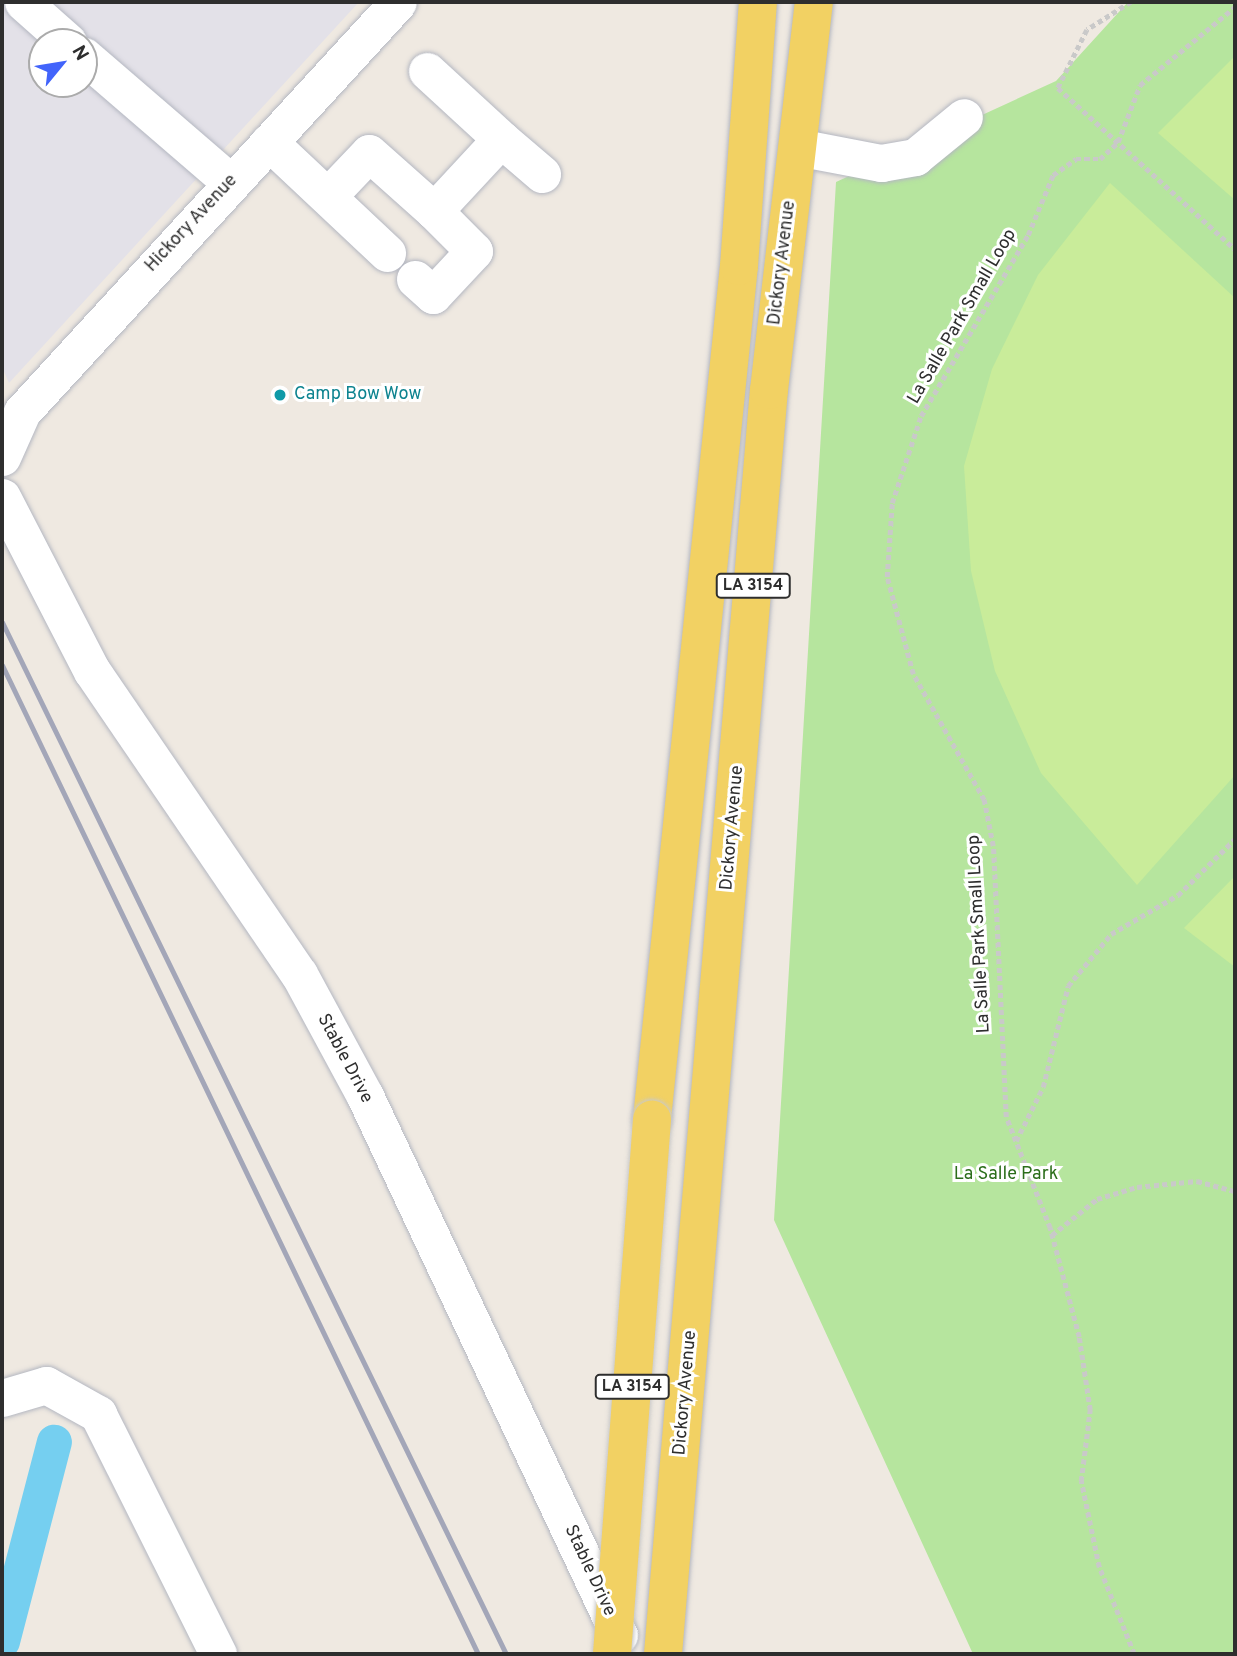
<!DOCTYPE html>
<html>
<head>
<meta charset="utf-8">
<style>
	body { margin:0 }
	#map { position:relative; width:1237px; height:1656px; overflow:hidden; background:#efe9e1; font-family:Overpass,sans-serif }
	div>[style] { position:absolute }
	.industrial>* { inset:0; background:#e3e1e8 }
	.green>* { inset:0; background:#b6e59e }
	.pitch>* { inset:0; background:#c9ec9a }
	.canal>* { height:35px; margin:-17.5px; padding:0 17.5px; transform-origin:17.5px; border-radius:17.5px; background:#75cff0 }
	.path>* { height:4.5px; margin-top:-2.25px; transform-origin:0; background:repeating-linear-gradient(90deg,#c9c9c9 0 5px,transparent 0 8.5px) }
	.roads { filter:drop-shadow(0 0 2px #b4b7c1) drop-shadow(0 0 2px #b4b7c1) }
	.minor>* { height:37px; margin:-18.5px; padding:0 18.5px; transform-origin:18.5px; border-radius:18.5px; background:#fff }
	.major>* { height:38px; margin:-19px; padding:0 19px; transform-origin:19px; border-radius:19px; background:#f2d163 }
	.rail>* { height:5px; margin:-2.5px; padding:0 2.5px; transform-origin:2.5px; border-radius:2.5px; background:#a3a6b8 }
	.bridges { filter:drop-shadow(0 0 2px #c9c9c9) drop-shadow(0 0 2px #c9c9c9) }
	.major-bridge>* { height:38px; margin:-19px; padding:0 19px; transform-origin:19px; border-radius:19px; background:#f2d163 }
	.dots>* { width:19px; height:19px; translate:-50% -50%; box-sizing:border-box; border:4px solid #fff; border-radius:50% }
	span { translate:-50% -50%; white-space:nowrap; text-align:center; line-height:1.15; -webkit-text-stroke:6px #fff; paint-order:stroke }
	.shield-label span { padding:2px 5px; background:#fff; border:2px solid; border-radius:5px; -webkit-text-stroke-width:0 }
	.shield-label { font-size:16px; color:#2e2e2e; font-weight:700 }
	.street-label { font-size:18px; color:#2e2e2e }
	.culture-label { font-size:18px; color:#0d838f }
	.left { translate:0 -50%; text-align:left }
	.park-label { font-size:18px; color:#2c6e1b }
	.frame { position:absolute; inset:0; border:4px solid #2e2e2e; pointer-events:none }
	.north { position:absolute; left:28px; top:28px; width:70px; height:70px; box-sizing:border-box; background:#fff; border:2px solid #ababab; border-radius:50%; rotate:60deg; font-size:19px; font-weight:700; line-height:28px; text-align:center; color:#2e2e2e }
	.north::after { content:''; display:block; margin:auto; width:24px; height:32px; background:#4264fb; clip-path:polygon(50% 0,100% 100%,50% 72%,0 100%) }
</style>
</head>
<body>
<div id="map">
	<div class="industrial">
		<i style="clip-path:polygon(evenodd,2px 2px,359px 2px,9px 383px,2px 367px,2px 2px,42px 42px,84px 42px,84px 84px,42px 84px,42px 42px)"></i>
	</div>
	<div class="green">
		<i style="clip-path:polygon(1128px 2px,1235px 2px,1235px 1654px,973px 1654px,774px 1220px,836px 182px,1056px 81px)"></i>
	</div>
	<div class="pitch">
		<i style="clip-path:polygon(1235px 56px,1235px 200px,1158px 133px)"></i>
		<i style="clip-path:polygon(1110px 183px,1235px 298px,1235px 775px,1137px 885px,1041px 773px,995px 671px,971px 571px,964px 466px,992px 369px,1038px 275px)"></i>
		<i style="clip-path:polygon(1235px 876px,1235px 967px,1184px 928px)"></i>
	</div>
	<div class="canal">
		<i style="left:2px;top:1641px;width:206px;rotate:-75.4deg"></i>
	</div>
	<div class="path">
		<i style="left:1131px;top:2px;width:52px;rotate:147.5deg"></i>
		<i style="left:1087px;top:30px;width:65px;rotate:116.6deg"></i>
		<i style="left:1058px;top:88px;width:239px;rotate:42.3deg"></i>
		<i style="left:1016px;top:1141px;width:60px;rotate:-63.4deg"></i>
		<i style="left:1043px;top:1087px;width:104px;rotate:-76.1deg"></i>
		<i style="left:1068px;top:986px;width:67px;rotate:-50.4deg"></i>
		<i style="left:1111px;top:934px;width:78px;rotate:-30.2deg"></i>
		<i style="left:1178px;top:895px;width:80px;rotate:-44.5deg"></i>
		<i style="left:1052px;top:1235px;width:58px;rotate:-38.7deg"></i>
		<i style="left:1097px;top:1199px;width:42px;rotate:-16.7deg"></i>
		<i style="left:1137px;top:1187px;width:60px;rotate:-5.7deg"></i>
		<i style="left:1197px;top:1181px;width:39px;rotate:15deg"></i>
		<i style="left:1134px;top:1654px;width:94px;rotate:-111.9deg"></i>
		<i style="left:1099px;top:1567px;width:88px;rotate:-101.8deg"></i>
		<i style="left:1081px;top:1481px;width:72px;rotate:-82.8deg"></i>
		<i style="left:1090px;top:1410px;width:74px;rotate:-98.6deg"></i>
		<i style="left:1079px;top:1337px;width:113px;rotate:-104.9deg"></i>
		<i style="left:1050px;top:1228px;width:119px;rotate:-111.6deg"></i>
		<i style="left:1006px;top:1117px;width:271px;rotate:-92.7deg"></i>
		<i style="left:993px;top:846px;width:47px;rotate:-101.1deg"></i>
		<i style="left:984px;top:800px;width:145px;rotate:-119.4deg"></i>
		<i style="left:913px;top:674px;width:100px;rotate:-105deg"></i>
		<i style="left:887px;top:577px;width:74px;rotate:-86.1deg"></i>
		<i style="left:892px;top:503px;width:92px;rotate:-71.6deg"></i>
		<i style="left:921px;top:416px;width:210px;rotate:-59.4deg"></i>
		<i style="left:1028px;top:235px;width:65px;rotate:-67.4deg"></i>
		<i style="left:1053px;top:175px;width:28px;rotate:-35deg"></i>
		<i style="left:1076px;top:159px;width:24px"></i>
		<i style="left:1100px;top:159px;width:25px;rotate:-43deg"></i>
		<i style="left:1118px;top:142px;width:61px;rotate:-68.9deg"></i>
		<i style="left:1140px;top:85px;width:123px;rotate:-39.4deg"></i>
	</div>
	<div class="roads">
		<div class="minor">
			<i style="left:23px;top:2px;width:60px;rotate:41.6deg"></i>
			<i style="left:84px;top:56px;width:194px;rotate:40.8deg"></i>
			<i style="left:427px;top:71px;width:100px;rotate:42.6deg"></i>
			<i style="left:269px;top:142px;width:162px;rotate:43.2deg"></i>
			<i style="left:797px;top:147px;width:86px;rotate:10.8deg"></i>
			<i style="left:881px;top:163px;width:35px;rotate:-10deg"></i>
			<i style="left:915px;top:157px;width:63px;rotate:-39.2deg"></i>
			<i style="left:328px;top:196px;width:59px;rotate:-46.4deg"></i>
			<i style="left:369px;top:153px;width:87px;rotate:41.7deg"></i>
			<i style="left:434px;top:211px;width:98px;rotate:-47.1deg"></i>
			<i style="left:501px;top:139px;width:54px;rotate:40.5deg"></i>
			<i style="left:415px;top:279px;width:24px;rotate:42deg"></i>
			<i style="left:433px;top:295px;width:60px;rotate:-47deg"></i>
			<i style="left:474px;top:251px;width:57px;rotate:-135deg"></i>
			<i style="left:2px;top:457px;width:49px;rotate:-66deg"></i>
			<i style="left:22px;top:412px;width:556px;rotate:-47.48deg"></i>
			<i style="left:2px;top:497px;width:196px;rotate:62.7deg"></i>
			<i style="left:92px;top:671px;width:367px;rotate:55.7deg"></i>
			<i style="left:299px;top:974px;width:139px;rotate:61.6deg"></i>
			<i style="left:365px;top:1096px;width:596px;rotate:64.77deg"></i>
			<i style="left:2px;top:1398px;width:46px;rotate:-16.5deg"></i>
			<i style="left:46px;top:1385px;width:60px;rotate:29.1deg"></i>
			<i style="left:98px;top:1414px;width:268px;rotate:63.4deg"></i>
		</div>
		<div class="major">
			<i style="left:652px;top:1119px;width:857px;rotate:-84.18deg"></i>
			<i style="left:739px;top:266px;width:265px;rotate:-85.9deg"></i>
			<i style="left:663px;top:1654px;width:1268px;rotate:-85.21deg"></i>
			<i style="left:769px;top:390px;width:391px;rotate:-83.4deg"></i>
		</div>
	</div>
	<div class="rail">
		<i style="left:2px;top:622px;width:1148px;rotate:63.97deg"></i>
		<i style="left:2px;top:665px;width:1098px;rotate:64.3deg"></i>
	</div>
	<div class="bridges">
		<div class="major-bridge">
			<i style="left:612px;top:1654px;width:536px;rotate:-85.72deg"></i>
		</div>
	</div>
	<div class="dots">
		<i style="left:280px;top:395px;background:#0f9aa8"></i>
	</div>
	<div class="shield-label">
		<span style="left:753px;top:586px">LA 3154</span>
		<span style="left:632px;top:1387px">LA 3154</span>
	</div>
	<div class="street-label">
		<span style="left:192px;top:224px;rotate:-47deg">Hickory Avenue</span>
		<span style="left:783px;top:263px;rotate:-83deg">Dickory Avenue</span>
		<span style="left:963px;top:317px;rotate:-60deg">La Salle Park Small Loop</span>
		<span style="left:733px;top:828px;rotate:-85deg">Dickory Avenue</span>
		<span style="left:980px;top:934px;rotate:-93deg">La Salle Park Small Loop</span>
		<span style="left:344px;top:1059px;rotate:62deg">Stable Drive</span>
		<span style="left:686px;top:1393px;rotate:-85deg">Dickory Avenue</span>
		<span style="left:589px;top:1571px;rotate:65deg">Stable Drive</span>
	</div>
	<div class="culture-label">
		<span class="left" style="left:294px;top:395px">Camp Bow Wow</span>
	</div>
	<div class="park-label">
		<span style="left:1006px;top:1175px">La Salle Park</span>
	</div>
	<div class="frame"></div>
	<div class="north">N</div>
</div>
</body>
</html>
